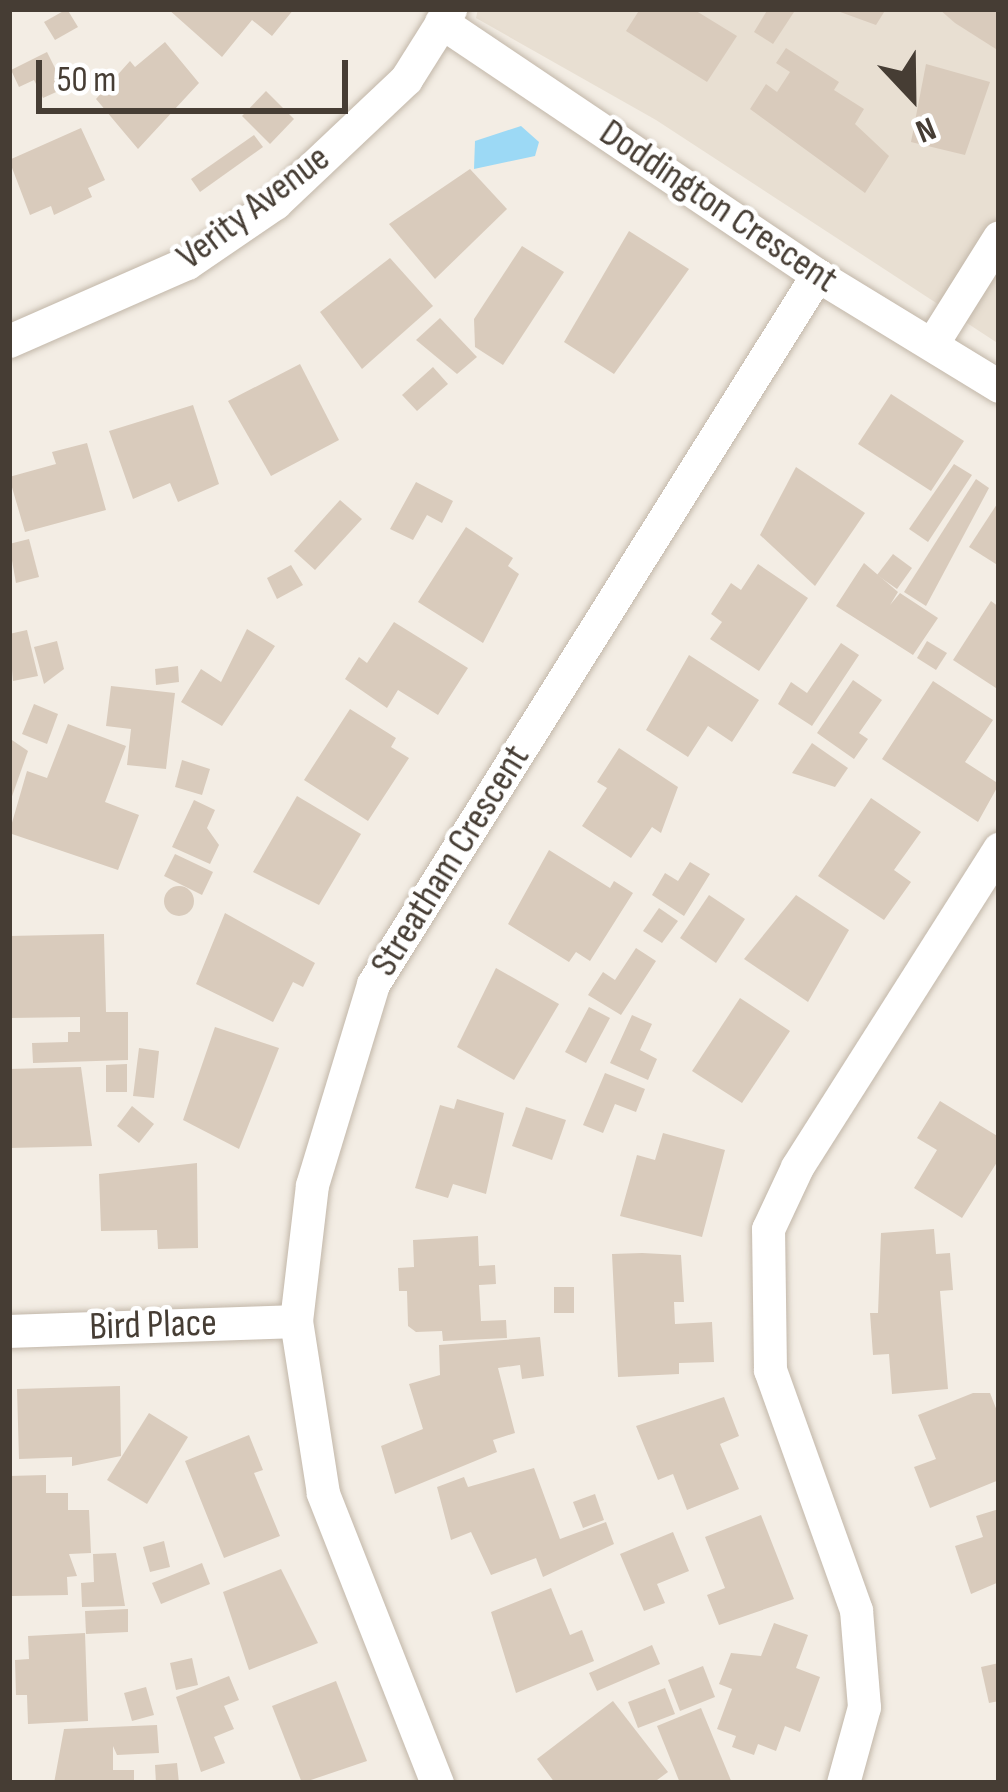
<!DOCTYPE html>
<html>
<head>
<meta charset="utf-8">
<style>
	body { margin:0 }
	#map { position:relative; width:1008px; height:1792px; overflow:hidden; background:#f3ede4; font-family:"Sofia Sans Condensed",sans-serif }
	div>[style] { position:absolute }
	.residential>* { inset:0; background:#e8dfd2 }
	.water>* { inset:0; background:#9cd9f5 }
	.building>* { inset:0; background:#d9cbbc }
	.round { border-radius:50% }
	.roads { filter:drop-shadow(0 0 3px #c2b7a9) drop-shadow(0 0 3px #c2b7a9) }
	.street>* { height:33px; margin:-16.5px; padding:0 16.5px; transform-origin:16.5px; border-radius:16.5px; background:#fff }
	span { translate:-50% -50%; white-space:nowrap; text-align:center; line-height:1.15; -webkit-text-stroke:9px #fff; paint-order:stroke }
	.street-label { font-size:39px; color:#463d34 }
	.frame { position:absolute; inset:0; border:12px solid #463d34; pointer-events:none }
	.north { position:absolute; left:852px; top:36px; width:120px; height:120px; -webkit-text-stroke:9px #fff; paint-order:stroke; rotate:158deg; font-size:33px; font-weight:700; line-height:48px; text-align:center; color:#463d34 }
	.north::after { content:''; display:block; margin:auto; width:42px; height:54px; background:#463d34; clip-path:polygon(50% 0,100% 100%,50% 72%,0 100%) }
	.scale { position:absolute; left:36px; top:60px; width:312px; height:54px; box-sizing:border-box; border:6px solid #463d34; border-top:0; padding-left:15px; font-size:36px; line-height:42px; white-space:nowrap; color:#463d34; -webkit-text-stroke:9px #fff; paint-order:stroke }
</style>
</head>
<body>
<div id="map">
	<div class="residential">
		<i style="clip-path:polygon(478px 9px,999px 9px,999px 344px,656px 120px,476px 18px)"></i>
	</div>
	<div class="water">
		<i style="clip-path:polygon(521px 126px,539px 142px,535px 156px,474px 169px,475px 141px)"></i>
	</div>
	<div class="building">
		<i style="clip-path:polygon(67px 9px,78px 27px,55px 40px,44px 22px)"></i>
		<i style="clip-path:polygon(168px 9px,294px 9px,272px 36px,252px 20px,222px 57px)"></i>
		<i style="clip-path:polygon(640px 9px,693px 9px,737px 36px,707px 82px,626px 31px)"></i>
		<i style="clip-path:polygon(768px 9px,796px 9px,773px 44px,754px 32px)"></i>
		<i style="clip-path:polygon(832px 9px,886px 9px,876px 25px)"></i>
		<i style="clip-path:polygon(939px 9px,999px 9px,999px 51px,955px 23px)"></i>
		<i style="clip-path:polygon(165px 42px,199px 83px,138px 149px,96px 99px,130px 61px,135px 67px)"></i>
		<i style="clip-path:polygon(786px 48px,839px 82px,834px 90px,864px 109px,855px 124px,889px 156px,865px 193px,750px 109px,766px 84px,777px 92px,790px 72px,776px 63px)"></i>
		<i style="clip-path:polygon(47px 52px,65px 88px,43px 98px,34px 80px,19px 87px,11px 70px)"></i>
		<i style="clip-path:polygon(926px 64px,990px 82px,965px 155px,911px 142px)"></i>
		<i style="clip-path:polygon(266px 91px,294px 119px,270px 144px,242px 116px)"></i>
		<i style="clip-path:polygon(81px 128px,105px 180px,88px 188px,92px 197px,54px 215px,51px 206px,30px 215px,9px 160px)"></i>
		<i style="clip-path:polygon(254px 135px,263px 147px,200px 192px,191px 179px)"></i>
		<i style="clip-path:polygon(470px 169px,507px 209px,435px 279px,389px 224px)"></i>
		<i style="clip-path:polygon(629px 231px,689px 269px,614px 374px,564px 342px)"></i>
		<i style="clip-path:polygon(522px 246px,564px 272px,503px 365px,475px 347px,474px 319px)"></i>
		<i style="clip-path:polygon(390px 258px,433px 306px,362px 369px,320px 312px)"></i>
		<i style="clip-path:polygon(440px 318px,477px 357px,457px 374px,416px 340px)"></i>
		<i style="clip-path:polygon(300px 364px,339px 440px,271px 476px,228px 401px)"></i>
		<i style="clip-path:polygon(433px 367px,448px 384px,417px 411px,402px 395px)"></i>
		<i style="clip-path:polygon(891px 394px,964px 441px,931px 491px,858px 444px)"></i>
		<i style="clip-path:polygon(193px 405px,219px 484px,178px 502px,170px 483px,133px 499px,109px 431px)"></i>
		<i style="clip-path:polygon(87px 443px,106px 510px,25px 532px,9px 477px,56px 464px,52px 452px)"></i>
		<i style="clip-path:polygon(954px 464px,972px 475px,928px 542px,909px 529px)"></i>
		<i style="clip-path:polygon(796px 467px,865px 513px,815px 586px,760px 535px)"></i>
		<i style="clip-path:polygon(976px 479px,989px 488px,926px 606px,904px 592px)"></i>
		<i style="clip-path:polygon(416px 482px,453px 501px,442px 523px,427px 515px,413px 540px,390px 529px)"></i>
		<i style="clip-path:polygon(340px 500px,362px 519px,315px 570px,294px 551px)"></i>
		<i style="clip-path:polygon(999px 501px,999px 566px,969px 547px)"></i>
		<i style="clip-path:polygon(466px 527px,513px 558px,508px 566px,519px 574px,483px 643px,418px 602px)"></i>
		<i style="clip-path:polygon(29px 539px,39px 577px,16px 583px,9px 544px)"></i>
		<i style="clip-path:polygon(893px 554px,912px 568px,897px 589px,877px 575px)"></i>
		<i style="clip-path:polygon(864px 563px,898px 592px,890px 605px,900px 593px,938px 618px,913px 655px,836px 606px)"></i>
		<i style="clip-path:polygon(758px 564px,808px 598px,759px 671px,710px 639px,722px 622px,711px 614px,731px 583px,741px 590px)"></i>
		<i style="clip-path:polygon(291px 565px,303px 585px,277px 599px,267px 578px)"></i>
		<i style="clip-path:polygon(991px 601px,999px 607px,999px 690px,953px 660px)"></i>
		<i style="clip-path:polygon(394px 622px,468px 668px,438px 715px,398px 690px,387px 708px,345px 679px,359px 657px,367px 663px)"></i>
		<i style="clip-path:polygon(247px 629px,275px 646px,222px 726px,181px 702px,201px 669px,221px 682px)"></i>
		<i style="clip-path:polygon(27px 630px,38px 676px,13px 681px,9px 634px)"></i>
		<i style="clip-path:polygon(57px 641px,64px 669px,44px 684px,34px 647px)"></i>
		<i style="clip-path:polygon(927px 641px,947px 653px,936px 670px,917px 658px)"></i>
		<i style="clip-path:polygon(841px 643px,859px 655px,812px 726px,778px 704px,791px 682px,807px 693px)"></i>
		<i style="clip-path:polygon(689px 655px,759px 700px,732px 742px,708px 726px,688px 757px,646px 730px)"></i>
		<i style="clip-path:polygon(178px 666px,179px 682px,156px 685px,155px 669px)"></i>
		<i style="clip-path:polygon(853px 680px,882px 700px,859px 733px,868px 739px,854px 759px,817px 733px)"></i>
		<i style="clip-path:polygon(933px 681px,993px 720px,965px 762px,999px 784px,978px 822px,882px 759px)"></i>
		<i style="clip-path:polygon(111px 686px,175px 693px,166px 769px,127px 765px,131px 729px,106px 726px)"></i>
		<i style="clip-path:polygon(34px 704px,58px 714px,47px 744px,22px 734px)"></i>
		<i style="clip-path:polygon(350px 709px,396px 738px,391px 747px,409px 758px,368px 821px,304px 780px)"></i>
		<i style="clip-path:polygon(68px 724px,126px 746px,105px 802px,139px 815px,118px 870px,9px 833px,27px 771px,47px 778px)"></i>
		<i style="clip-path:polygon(9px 738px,28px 751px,10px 802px,9px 802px)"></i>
		<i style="clip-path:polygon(812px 743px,848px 768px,835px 787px,792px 773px)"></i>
		<i style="clip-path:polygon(619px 748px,678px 787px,661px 833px,652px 827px,631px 858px,582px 826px,607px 788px,597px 782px)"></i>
		<i style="clip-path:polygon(182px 760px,210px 769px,202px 795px,175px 787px)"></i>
		<i style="clip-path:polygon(297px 796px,361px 834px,319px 905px,253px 872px)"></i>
		<i style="clip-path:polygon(871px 798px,921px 832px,894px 870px,911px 882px,884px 920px,818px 876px)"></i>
		<i style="clip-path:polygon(194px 800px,215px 810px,207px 828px,219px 845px,210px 864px,172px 847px)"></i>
		<i style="clip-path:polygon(549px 850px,610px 888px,614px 881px,633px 893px,590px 961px,576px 952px,569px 962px,508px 924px)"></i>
		<i style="clip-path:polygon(175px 854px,213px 872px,202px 895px,164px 876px)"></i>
		<i style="clip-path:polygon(690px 862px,710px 874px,684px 916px,652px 895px,665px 873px,678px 881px)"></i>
		<i class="round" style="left:164px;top:886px;width:30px;height:30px"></i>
		<i style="clip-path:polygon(709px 895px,745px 919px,716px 963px,680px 938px)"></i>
		<i style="clip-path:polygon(796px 895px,849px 930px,808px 1002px,744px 959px)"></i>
		<i style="clip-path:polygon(659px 908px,678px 921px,662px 943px,643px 931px)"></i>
		<i style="clip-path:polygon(225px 913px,315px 963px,303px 987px,293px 982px,273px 1022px,196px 984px)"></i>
		<i style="clip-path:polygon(104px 934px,106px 1012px,128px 1012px,128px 1060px,33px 1063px,32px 1043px,68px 1042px,68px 1032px,80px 1032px,80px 1017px,9px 1018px,9px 936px)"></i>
		<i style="clip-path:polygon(636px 948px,656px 961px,621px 1015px,588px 995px,603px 972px,615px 980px)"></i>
		<i style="clip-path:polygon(496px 968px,559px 1004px,514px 1080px,457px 1047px)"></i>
		<i style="clip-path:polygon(740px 998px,790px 1031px,742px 1103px,692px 1071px)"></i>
		<i style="clip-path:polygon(589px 1007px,610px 1018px,586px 1063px,565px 1052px)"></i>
		<i style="clip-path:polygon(632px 1015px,652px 1024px,640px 1050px,657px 1059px,648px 1080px,610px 1063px)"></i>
		<i style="clip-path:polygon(215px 1027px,279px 1048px,239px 1149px,183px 1120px)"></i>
		<i style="clip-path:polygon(139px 1048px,159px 1051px,154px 1098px,133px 1096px)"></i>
		<i style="clip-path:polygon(127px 1064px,127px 1092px,106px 1092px,106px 1065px)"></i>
		<i style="clip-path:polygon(81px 1067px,92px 1146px,9px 1148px,9px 1069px)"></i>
		<i style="clip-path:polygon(605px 1073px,645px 1089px,636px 1112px,615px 1104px,603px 1133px,583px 1125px)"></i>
		<i style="clip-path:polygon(457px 1099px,504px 1113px,486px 1194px,453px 1184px,448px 1198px,415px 1188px,440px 1105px,454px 1109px)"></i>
		<i style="clip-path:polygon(940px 1101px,999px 1137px,999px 1159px,962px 1218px,914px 1188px,937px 1150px,917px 1138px)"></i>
		<i style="clip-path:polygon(132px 1106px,154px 1124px,139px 1143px,117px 1126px)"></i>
		<i style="clip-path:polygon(526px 1107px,566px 1120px,552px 1160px,512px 1146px)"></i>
		<i style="clip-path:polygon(663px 1133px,725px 1150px,702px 1237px,620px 1216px,637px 1155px,655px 1160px)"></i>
		<i style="clip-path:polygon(197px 1163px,198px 1248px,158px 1249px,157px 1230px,101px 1231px,99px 1174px)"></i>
		<i style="clip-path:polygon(934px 1229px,936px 1254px,950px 1253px,953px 1290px,940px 1291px,948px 1389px,892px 1394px,889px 1354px,873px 1355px,870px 1313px,878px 1313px,881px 1233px)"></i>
		<i style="clip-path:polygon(478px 1236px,479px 1266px,495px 1265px,496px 1284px,479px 1285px,481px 1321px,506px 1320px,507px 1338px,443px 1341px,442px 1331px,416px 1332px,408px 1326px,407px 1291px,399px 1291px,398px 1268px,414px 1267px,413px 1240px)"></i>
		<i style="clip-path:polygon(642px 1253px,681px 1255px,684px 1302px,674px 1302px,675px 1324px,712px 1322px,714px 1362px,679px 1363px,679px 1374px,618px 1377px,612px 1254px)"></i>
		<i style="clip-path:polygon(554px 1287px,574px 1287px,574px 1313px,554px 1313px)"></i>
		<i style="clip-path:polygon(540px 1337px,544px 1376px,522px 1379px,520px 1365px,498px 1368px,515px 1433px,493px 1440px,497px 1452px,395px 1494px,381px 1446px,423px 1429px,409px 1384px,440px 1375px,439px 1345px)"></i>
		<i style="clip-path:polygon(120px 1386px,121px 1456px,72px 1466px,72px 1457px,19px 1459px,17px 1389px)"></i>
		<i style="clip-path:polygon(973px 1393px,990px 1393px,999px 1416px,999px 1480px,930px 1508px,914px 1467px,936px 1459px,918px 1415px)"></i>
		<i style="clip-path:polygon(724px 1397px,739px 1436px,720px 1444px,739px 1489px,687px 1510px,673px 1474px,658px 1480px,636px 1426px)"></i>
		<i style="clip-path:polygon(149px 1413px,188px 1437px,147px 1504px,107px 1480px)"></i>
		<i style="clip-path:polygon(249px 1435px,263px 1470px,254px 1473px,280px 1536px,224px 1558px,185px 1461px)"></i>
		<i style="clip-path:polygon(534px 1468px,560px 1539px,606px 1522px,614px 1544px,543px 1577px,536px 1558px,491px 1575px,471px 1532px,451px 1540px,437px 1487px,464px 1477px,468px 1487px)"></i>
		<i style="clip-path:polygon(46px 1475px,46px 1493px,68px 1493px,68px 1510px,89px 1510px,91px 1553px,69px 1554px,77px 1576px,67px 1577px,68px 1595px,12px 1596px,9px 1476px)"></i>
		<i style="clip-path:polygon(595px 1494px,604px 1520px,583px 1528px,573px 1502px)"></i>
		<i style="clip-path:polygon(999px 1509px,999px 1582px,971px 1594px,955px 1546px,983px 1537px,976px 1516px)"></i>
		<i style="clip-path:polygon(761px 1515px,794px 1599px,719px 1625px,707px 1595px,725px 1588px,705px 1537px)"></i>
		<i style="clip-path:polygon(673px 1532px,689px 1571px,657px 1584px,665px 1603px,644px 1611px,620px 1554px)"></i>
		<i style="clip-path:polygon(164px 1541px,170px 1567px,150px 1572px,143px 1547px)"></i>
		<i style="clip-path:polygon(116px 1553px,125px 1606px,82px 1607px,81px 1583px,94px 1582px,93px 1554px)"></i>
		<i style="clip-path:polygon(202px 1563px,210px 1584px,161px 1604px,152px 1583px)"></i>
		<i style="clip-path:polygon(281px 1569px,318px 1643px,249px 1670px,223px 1592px)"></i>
		<i style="clip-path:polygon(551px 1588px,570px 1635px,582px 1630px,594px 1661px,516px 1693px,491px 1612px)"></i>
		<i style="clip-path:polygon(128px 1609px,128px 1632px,86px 1634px,85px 1611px)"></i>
		<i style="clip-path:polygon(774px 1623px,808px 1635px,796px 1668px,820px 1677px,800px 1732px,785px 1726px,776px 1751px,758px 1744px,754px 1755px,732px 1747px,736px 1736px,717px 1729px,732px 1689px,719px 1684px,731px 1653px,761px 1656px)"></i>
		<i style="clip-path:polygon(85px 1633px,88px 1721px,28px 1724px,27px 1695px,16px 1695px,15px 1660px,29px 1659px,28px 1636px)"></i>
		<i style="clip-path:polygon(652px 1645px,660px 1664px,597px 1691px,589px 1673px)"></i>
		<i style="clip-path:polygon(192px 1658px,198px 1685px,176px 1690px,170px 1663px)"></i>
		<i style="clip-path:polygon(999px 1663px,999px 1701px,989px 1703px,981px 1667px)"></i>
		<i style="clip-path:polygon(703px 1666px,715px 1697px,680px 1711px,668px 1680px)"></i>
		<i style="clip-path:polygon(229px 1676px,239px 1700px,224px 1706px,234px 1729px,214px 1737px,225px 1763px,201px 1772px,176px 1697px)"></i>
		<i style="clip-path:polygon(336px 1681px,367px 1761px,302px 1783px,272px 1706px)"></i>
		<i style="clip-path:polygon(146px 1687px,154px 1715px,132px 1721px,124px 1693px)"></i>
		<i style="clip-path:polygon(665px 1688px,675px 1714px,638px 1728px,628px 1702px)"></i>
		<i style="clip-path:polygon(613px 1701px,668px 1772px,653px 1783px,555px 1783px,537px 1759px)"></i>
		<i style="clip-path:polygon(701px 1708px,732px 1783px,680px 1783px,657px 1726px)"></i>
		<i style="clip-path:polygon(157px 1725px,159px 1753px,117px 1755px,113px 1746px,113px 1770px,134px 1770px,134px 1783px,54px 1783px,64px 1729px)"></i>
		<i style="clip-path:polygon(177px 1763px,179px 1783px,156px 1783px,155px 1765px)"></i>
	</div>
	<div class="roads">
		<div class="street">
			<i style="left:441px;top:22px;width:453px;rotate:33.9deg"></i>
			<i style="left:817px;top:275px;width:213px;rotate:31.4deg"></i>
			<i style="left:9px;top:341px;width:194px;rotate:-23.7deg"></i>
			<i style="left:187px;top:263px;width:107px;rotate:-34.3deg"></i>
			<i style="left:275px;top:203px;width:180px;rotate:-43.4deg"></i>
			<i style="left:406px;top:79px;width:83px;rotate:-57.8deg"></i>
			<i style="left:932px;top:344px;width:126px;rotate:-57.9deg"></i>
			<i style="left:9px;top:1331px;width:287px;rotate:-2deg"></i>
			<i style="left:437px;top:1783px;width:312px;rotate:-111.5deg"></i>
			<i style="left:323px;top:1493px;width:174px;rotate:-98.9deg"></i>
			<i style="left:296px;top:1321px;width:137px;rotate:-83.3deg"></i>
			<i style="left:312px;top:1185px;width:210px;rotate:-73.1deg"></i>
			<i style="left:373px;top:984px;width:837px;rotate:-57.94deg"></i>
			<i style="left:843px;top:1783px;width:79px;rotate:-74.6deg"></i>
			<i style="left:864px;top:1707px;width:97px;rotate:-94.7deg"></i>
			<i style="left:856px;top:1610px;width:255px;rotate:-109.7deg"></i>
			<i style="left:770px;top:1370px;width:141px;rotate:-90.8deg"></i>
			<i style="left:768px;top:1229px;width:68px;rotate:-64.9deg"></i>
			<i style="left:797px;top:1167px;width:377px;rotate:-57.6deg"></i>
		</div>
	</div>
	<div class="street-label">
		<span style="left:718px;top:207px;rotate:34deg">Doddington Crescent</span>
		<span style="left:254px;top:208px;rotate:-37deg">Verity Avenue</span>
		<span style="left:451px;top:861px;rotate:-58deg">Streatham Crescent</span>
		<span style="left:153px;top:1326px;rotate:-2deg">Bird Place</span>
	</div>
	<div class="frame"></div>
	<div class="north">N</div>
	<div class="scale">50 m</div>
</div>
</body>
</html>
